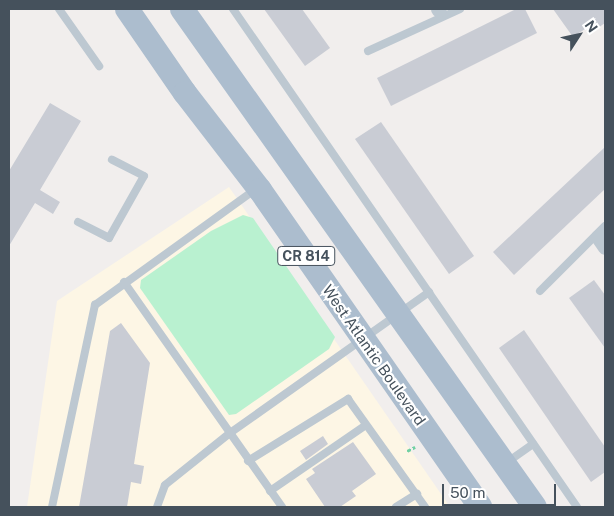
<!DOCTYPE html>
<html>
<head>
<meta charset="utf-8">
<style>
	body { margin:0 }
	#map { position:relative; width:614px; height:516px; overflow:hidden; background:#f1eeed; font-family:"Public Sans",sans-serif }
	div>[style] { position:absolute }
	.commercial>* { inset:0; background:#fdf6e5 }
	.green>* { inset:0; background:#b9f1d0 }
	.building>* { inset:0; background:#c9ccd4 }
	.path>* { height:2.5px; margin-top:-1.25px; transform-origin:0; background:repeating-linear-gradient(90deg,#70d0a3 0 4px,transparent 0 6.5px) }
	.service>* { height:8px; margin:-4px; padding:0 4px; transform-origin:4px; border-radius:4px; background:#bdc8d1 }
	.minor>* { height:15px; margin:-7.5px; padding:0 7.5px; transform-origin:7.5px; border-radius:7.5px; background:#bdc8d1 }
	.primary>* { height:24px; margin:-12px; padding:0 12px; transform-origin:12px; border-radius:12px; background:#acbdce }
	span { translate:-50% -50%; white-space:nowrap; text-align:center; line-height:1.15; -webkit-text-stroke:4.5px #fff; paint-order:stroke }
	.shield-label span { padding:1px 4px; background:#fff; border:1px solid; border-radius:4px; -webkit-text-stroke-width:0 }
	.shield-label { font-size:14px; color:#45515c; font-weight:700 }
	.street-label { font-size:15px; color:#45515c }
	.frame { position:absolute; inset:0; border:10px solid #45515c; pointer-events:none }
	.north { position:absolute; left:554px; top:10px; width:50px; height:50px; -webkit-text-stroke:4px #fff; paint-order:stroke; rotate:55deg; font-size:14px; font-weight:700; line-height:20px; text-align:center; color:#45515c }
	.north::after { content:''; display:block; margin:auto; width:18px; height:22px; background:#45515c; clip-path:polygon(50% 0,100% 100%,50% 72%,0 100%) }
	.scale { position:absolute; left:442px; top:484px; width:114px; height:22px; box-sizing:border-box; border:2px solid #45515c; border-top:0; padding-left:6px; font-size:15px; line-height:18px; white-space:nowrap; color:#45515c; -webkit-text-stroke:4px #fff; paint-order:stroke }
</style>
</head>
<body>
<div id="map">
	<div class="commercial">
		<i style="clip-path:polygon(229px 187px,450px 507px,27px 507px,57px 301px)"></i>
	</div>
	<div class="green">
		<i style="clip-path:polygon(243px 215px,253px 218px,335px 337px,329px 349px,236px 414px,229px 415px,140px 288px,141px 280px,211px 231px)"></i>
	</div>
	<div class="building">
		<i style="clip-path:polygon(264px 9px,302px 9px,330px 48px,305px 66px)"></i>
		<i style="clip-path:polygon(516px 9px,525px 9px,537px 33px,391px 106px,377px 78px)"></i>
		<i style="clip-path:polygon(553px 9px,605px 9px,605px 23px,595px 30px,591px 25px,573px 37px)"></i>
		<i style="clip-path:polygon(50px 103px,81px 121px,40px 190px,60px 202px,53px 214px,35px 203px,9px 246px,9px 171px)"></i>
		<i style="clip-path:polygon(381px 122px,474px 256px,449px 274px,355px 139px)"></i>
		<i style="clip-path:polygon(605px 147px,605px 189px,514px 275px,493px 252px)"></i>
		<i style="clip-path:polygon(594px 280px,605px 295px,605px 348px,569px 298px)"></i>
		<i style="clip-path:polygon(121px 323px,150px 363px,134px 464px,144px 466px,141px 484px,131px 482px,127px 507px,79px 507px,110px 331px)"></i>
		<i style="clip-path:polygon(524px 330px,605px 447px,605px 472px,591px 482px,499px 348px)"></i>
		<i style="clip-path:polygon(323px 436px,328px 444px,306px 460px,300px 451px)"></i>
		<i style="clip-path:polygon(353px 442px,376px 474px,352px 491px,356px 496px,340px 507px,325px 507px,306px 479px,315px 473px,312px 469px)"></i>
	</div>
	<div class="path">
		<i style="left:407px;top:451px;width:9px;rotate:-27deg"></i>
	</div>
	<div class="service">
		<i style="left:59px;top:9px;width:70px;rotate:54.9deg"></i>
		<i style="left:233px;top:9px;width:605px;rotate:55.36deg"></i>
		<i style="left:368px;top:51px;width:101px;rotate:-24.5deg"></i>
		<i style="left:78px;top:222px;width:35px;rotate:27deg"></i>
		<i style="left:109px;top:238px;width:71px;rotate:-60.6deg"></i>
		<i style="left:144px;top:176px;width:36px;rotate:-153deg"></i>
		<i style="left:124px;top:282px;width:275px;rotate:54.9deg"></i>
		<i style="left:540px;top:291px;width:92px;rotate:-45deg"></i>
		<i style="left:248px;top:461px;width:118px;rotate:-31.8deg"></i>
		<i style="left:348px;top:399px;width:133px;rotate:54.5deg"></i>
		<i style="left:506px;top:463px;width:33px;rotate:-35deg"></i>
		<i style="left:270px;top:491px;width:116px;rotate:-34.5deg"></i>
		<i style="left:52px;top:507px;width:207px;rotate:-78deg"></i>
		<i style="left:95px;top:305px;width:198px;rotate:-35.8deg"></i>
		<i style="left:157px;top:507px;width:23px;rotate:-70deg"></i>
		<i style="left:165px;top:485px;width:83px;rotate:-38.7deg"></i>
		<i style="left:230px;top:433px;width:244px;rotate:-35.3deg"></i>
		<i style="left:396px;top:507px;width:25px;rotate:-32deg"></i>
	</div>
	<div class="minor">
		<i style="left:438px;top:9px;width:1px;rotate:45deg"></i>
		<i style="left:598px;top:237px;width:12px;rotate:55deg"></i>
	</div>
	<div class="primary">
		<i style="left:127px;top:9px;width:102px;rotate:55.4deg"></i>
		<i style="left:185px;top:93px;width:123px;rotate:52.3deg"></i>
		<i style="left:260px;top:190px;width:386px;rotate:55.2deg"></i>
		<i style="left:182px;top:9px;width:610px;rotate:54.67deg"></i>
	</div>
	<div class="shield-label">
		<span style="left:306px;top:256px">CR 814</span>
	</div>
	<div class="street-label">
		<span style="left:374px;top:355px;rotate:55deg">West Atlantic Boulevard</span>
	</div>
	<div class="frame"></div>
	<div class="north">N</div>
	<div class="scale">50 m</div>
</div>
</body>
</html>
